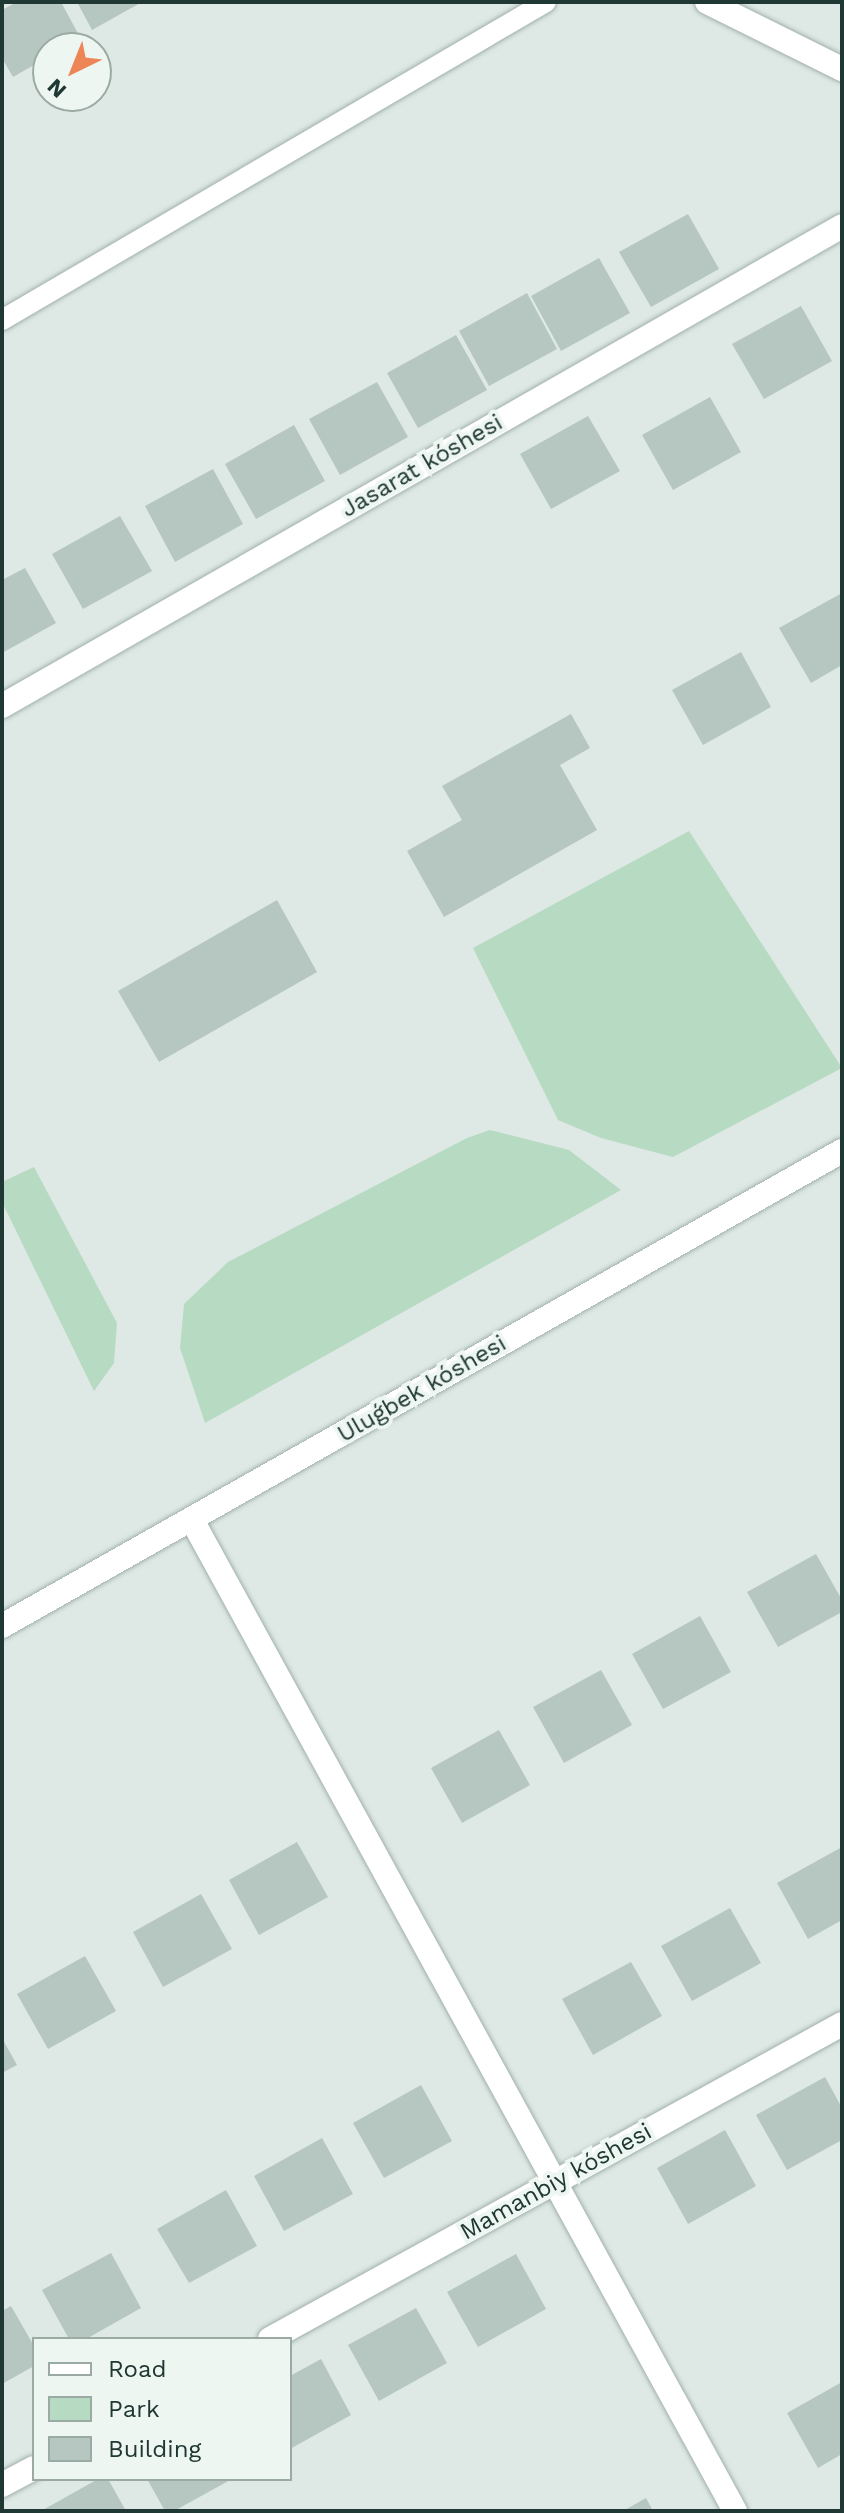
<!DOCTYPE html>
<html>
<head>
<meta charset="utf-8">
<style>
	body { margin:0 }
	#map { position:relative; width:844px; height:2513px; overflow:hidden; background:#dee9e5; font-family:"Work Sans",sans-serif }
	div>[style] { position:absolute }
	.green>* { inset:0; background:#b7dac2 }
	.building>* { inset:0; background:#b6c6c1 }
	.roads { filter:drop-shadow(0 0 2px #a1b0ac) drop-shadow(0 0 2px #a1b0ac) }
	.lane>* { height:20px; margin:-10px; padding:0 10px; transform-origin:10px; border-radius:10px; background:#fff }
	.street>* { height:24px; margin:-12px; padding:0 12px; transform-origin:12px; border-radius:12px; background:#fff }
	.secondary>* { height:24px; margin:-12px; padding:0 12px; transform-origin:12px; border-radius:12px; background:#fff }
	span { translate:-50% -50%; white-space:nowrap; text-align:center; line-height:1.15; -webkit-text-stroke:8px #eef6f2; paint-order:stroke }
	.street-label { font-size:24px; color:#203833 }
	.frame { position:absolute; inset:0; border:4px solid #203833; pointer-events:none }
	.legend { position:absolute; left:32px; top:2337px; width:260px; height:144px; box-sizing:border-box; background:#eef6f2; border:2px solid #9caaa6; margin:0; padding:10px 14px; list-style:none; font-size:24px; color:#203833 }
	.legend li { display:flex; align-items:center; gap:16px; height:40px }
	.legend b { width:40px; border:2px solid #9caaa6 }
	.north { position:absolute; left:32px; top:32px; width:80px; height:80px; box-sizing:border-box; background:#eef6f2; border:2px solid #9caaa6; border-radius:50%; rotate:223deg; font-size:22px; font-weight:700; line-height:32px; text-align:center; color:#203833 }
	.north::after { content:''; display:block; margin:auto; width:28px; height:36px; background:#ed8557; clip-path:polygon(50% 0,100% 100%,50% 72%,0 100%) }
</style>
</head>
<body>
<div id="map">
	<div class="green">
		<i style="clip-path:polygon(689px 831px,842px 1068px,673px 1157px,601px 1138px,558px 1120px,473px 948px)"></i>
		<i style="clip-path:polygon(490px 1130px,569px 1150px,621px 1190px,205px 1423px,180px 1348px,184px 1304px,228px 1262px,467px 1138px)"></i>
		<i style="clip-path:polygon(34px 1167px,117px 1323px,114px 1363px,94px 1391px,2px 1202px,2px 1182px)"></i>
	</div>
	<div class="building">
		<i style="clip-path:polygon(17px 2px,61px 2px,81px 39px,64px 48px,48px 48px,48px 57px,13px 77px,2px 58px,2px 10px)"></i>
		<i style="clip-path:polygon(77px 2px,142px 2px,92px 30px)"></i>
		<i style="clip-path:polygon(688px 214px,719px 269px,651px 307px,619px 252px)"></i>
		<i style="clip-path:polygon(599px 258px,630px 313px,561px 351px,531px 296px)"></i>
		<i style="clip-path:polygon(527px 293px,557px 349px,489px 386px,459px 331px)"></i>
		<i style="clip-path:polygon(801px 306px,832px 361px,764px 399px,732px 344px)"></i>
		<i style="clip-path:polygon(456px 335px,487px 390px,418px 428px,387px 373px)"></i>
		<i style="clip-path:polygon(377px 382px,408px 437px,340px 475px,309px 419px)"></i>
		<i style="clip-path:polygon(710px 397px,741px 452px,673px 490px,642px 435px)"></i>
		<i style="clip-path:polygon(588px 416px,620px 471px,551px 509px,520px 454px)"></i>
		<i style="clip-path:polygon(294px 425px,325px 481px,256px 519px,225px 464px)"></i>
		<i style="clip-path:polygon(213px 469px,243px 524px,175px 562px,145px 506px)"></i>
		<i style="clip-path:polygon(120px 516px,152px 571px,83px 609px,52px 554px)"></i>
		<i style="clip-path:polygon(25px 568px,56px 623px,2px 653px,2px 580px)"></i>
		<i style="clip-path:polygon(842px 593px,842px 665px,811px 683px,779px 628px)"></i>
		<i style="clip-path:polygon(741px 652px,771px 707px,703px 745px,672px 690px)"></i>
		<i style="clip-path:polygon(571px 714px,590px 748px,560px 765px,597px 830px,444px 917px,407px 851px,462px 820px,442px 786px)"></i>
		<i style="clip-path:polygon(277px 900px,317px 972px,159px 1062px,118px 991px)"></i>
		<i style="clip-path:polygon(816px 1554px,842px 1600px,842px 1612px,778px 1647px,747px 1592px)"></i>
		<i style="clip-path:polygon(700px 1616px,731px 1672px,663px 1709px,632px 1654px)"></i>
		<i style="clip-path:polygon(601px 1670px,632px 1725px,564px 1763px,533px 1707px)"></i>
		<i style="clip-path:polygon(499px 1730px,530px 1785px,462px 1823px,431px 1768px)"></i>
		<i style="clip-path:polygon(297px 1842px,328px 1897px,259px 1935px,229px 1880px)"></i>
		<i style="clip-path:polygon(842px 1847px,842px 1920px,808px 1939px,777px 1883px)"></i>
		<i style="clip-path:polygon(201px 1894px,232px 1949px,163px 1987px,133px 1932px)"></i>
		<i style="clip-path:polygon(730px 1908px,761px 1963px,692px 2001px,661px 1946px)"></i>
		<i style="clip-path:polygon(85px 1956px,116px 2011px,48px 2049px,17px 1994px)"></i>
		<i style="clip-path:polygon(631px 1962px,662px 2016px,593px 2055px,562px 1999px)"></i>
		<i style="clip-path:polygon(2px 2038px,17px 2065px,2px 2073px)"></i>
		<i style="clip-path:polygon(825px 2077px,842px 2108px,842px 2140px,787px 2170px,756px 2115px)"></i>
		<i style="clip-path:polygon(421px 2085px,452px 2141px,384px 2178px,353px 2123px)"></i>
		<i style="clip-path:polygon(725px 2130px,756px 2186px,688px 2224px,657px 2168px)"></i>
		<i style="clip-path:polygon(322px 2138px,353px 2194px,284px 2231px,254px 2176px)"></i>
		<i style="clip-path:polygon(226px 2190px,257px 2246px,189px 2283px,157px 2229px)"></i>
		<i style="clip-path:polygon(111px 2253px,141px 2308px,86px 2339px,69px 2339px,42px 2290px)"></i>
		<i style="clip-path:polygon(516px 2254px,546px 2309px,478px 2347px,447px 2292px)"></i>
		<i style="clip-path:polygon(11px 2306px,34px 2346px,34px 2366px,2px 2384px,2px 2311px)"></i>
		<i style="clip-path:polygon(416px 2308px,447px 2363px,379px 2401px,348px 2345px)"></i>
		<i style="clip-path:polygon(321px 2359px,351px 2415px,290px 2449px,290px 2376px)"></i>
		<i style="clip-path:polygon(842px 2382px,842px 2454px,818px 2468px,787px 2413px)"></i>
		<i style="clip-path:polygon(98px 2479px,108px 2479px,126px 2511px,41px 2511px)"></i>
		<i style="clip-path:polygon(147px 2479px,232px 2479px,174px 2511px,165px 2511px)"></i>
		<i style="clip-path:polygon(646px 2498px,653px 2511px,623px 2511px)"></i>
	</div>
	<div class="roads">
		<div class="lane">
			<i style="left:2px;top:320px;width:630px;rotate:-30.31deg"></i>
		</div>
		<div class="street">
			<i style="left:2px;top:706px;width:967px;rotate:-29.74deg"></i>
			<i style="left:192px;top:1520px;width:1130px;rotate:61.28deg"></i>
			<i style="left:270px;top:2339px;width:653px;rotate:-28.84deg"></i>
			<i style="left:2px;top:2485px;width:36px;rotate:-28deg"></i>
		</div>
		<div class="secondary">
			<i style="left:707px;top:2px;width:151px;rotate:26.4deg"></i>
			<i style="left:2px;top:1626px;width:965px;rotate:-29.49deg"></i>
		</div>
	</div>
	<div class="street-label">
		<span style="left:422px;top:466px;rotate:-30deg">Jasarat kóshesi</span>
		<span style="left:422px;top:1389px;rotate:-30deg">Uluǵbek kóshesi</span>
		<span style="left:556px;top:2182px;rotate:-29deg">Mamanbiy kóshesi</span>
	</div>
	<div class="frame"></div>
	<ul class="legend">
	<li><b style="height:10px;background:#fff"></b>Road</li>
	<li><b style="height:22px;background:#b7dac2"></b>Park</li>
	<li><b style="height:22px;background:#b6c6c1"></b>Building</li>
	</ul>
	<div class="north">N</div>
</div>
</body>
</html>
